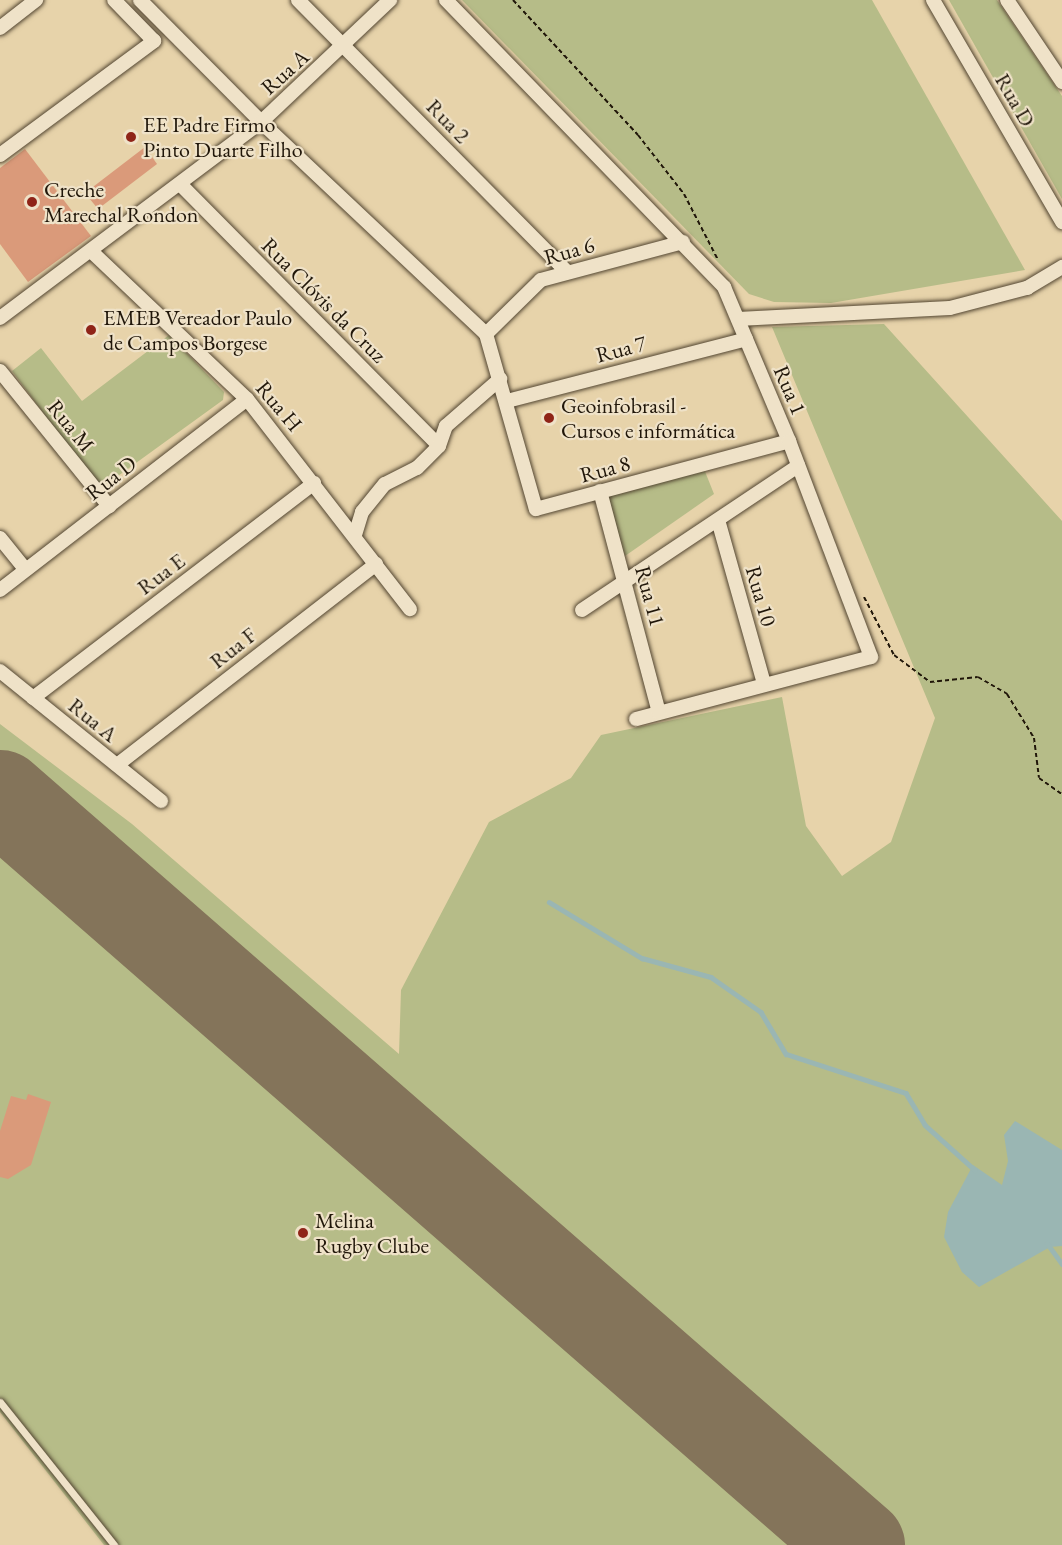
<!DOCTYPE html>
<html>
<head>
<meta charset="utf-8">
<style>
	body { margin:0 }
	#map { position:relative; width:1062px; height:1545px; overflow:hidden; background:#e7d3aa; font-family:"EB Garamond",serif }
	div>[style] { position:absolute }
	.green>* { inset:0; background:#b6bc88 }
	.water>* { inset:0; background:#9ab6b3 }
	.stream>* { height:4.5px; margin:-2.25px; padding:0 2.25px; transform-origin:2.25px; border-radius:2.25px; background:#9ab6b3 }
	.runway>* { height:93px; margin:-46.5px; padding:0 46.5px; transform-origin:46.5px; border-radius:46.5px; background:#84745a }
	.building>* { inset:0; background:#da9a7a }
	.path>* { height:2px; margin-top:-1px; transform-origin:0; background:repeating-linear-gradient(90deg,#201609 0 4.5px,transparent 0 7.5px) }
	.roads { filter:drop-shadow(0 0 2px #524531) drop-shadow(0 0 2px #524531) }
	.lane>* { height:7px; margin:-3.5px; padding:0 3.5px; transform-origin:3.5px; border-radius:3.5px; background:#efe2c8 }
	.street>* { height:14px; margin:-7px; padding:0 7px; transform-origin:7px; border-radius:7px; background:#efe2c8 }
	.dots>* { width:16px; height:16px; translate:-50% -50%; box-sizing:border-box; border:3px solid #efe2c8; border-radius:50% }
	span { translate:-50% -50%; white-space:nowrap; text-align:center; line-height:1.15; -webkit-text-stroke:4.5px #efe2c8; paint-order:stroke }
	.street-label { font-size:22px; color:#201609 }
	.poi-label { font-size:22px; color:#201609 }
	.left { translate:0 -50%; text-align:left }
</style>
</head>
<body>
<div id="map">
	<div class="green">
		<i style="clip-path:polygon(462px 0,872px 0,1025px 270px,831px 303px,774px 302px,749px 294px)"></i>
		<i style="clip-path:polygon(949px 0,997px 0,1062px 96px,1062px 199px)"></i>
		<i style="clip-path:polygon(884px 324px,1062px 521px,1062px 1545px,104px 1545px,0 1412px,0 724px,132px 824px,399px 1054px,401px 990px,489px 822px,571px 778px,601px 735px,782px 697px,806px 826px,842px 876px,891px 842px,935px 718px,772px 327px)"></i>
		<i style="clip-path:polygon(169px 335px,224px 392px,223px 400px,100px 489px,12px 371px,41px 348px,82px 401px)"></i>
		<i style="clip-path:polygon(704px 469px,714px 494px,625px 556px,607px 495px)"></i>
	</div>
	<div class="water">
		<i style="clip-path:polygon(1015px 1121px,1062px 1150px,1062px 1246px,1050px 1247px,979px 1287px,962px 1272px,944px 1237px,948px 1212px,973px 1165px,1002px 1185px,1008px 1161px,1004px 1135px)"></i>
	</div>
	<div class="stream">
		<i style="left:549px;top:902px;width:109px;rotate:31.1deg"></i>
		<i style="left:642px;top:958px;width:72px;rotate:15.4deg"></i>
		<i style="left:711px;top:977px;width:61px;rotate:35deg"></i>
		<i style="left:761px;top:1012px;width:49px;rotate:59.2deg"></i>
		<i style="left:786px;top:1054px;width:126px;rotate:18deg"></i>
		<i style="left:906px;top:1093px;width:37px;rotate:59deg"></i>
		<i style="left:925px;top:1125px;width:67px;rotate:42deg"></i>
		<i style="left:1047px;top:1243px;width:26px;rotate:54deg"></i>
	</div>
	<div class="runway">
		<i style="left:0;top:796px;width:1139px;rotate:41.12deg"></i>
	</div>
	<div class="building">
		<i style="clip-path:polygon(145px 147px,157px 164px,98px 209px,85px 193px)"></i>
		<i style="clip-path:polygon(25px 149px,91px 236px,28px 282px,0 244px,0 168px)"></i>
		<i style="clip-path:polygon(28px 1094px,51px 1102px,31px 1165px,8px 1179px,0 1177px,0 1131px,11px 1096px,26px 1100px)"></i>
	</div>
	<div class="path">
		<i style="left:513px;top:0;width:184px;rotate:47.2deg"></i>
		<i style="left:638px;top:135px;width:75px;rotate:52.1deg"></i>
		<i style="left:684px;top:194px;width:74px;rotate:62.7deg"></i>
		<i style="left:782px;top:385px;width:22px;rotate:68deg"></i>
		<i style="left:864px;top:597px;width:65px;rotate:62.7deg"></i>
		<i style="left:894px;top:655px;width:45px;rotate:36.9deg"></i>
		<i style="left:930px;top:682px;width:48px;rotate:-5.9deg"></i>
		<i style="left:978px;top:677px;width:34px;rotate:30deg"></i>
		<i style="left:1007px;top:694px;width:52px;rotate:58.5deg"></i>
		<i style="left:1034px;top:738px;width:40px;rotate:82.9deg"></i>
		<i style="left:1039px;top:778px;width:28px;rotate:35deg"></i>
	</div>
	<div class="roads">
		<div class="lane">
			<i style="left:0;top:1402px;width:183px;rotate:51.4deg"></i>
		</div>
		<div class="street">
			<i style="left:140px;top:0;width:172px;rotate:45.2deg"></i>
			<i style="left:261px;top:122px;width:309px;rotate:43.3deg"></i>
			<i style="left:486px;top:334px;width:182px;rotate:74.1deg"></i>
			<i style="left:536px;top:509px;width:262px;rotate:-15deg"></i>
			<i style="left:298px;top:0;width:383px;rotate:45.3deg"></i>
			<i style="left:446px;top:0;width:400px;rotate:45.9deg"></i>
			<i style="left:724px;top:287px;width:167px;rotate:67.1deg"></i>
			<i style="left:789px;top:441px;width:231px;rotate:69.2deg"></i>
			<i style="left:871px;top:657px;width:243px;rotate:165.2deg"></i>
			<i style="left:933px;top:0;width:257px;rotate:59.8deg"></i>
			<i style="left:1007px;top:0;width:99px;rotate:56.1deg"></i>
			<i style="left:0;top:28px;width:46px;rotate:-37.9deg"></i>
			<i style="left:0;top:155px;width:192px;rotate:-36.5deg"></i>
			<i style="left:154px;top:41px;width:57px;rotate:-134.3deg"></i>
			<i style="left:180px;top:184px;width:368px;rotate:45.3deg"></i>
			<i style="left:92px;top:252px;width:214px;rotate:43.5deg"></i>
			<i style="left:247px;top:399px;width:266px;rotate:52.2deg"></i>
			<i style="left:0;top:318px;width:326px;rotate:-36.9deg"></i>
			<i style="left:261px;top:122px;width:178px;rotate:-43.4deg"></i>
			<i style="left:738px;top:319px;width:212px;rotate:-3deg"></i>
			<i style="left:950px;top:308px;width:80px;rotate:-14.6deg"></i>
			<i style="left:1027px;top:288px;width:41px;rotate:-31deg"></i>
			<i style="left:486px;top:334px;width:77px;rotate:-44.5deg"></i>
			<i style="left:541px;top:280px;width:147px;rotate:-15deg"></i>
			<i style="left:0;top:371px;width:174px;rotate:51.1deg"></i>
			<i style="left:507px;top:401px;width:247px;rotate:-14.5deg"></i>
			<i style="left:600px;top:491px;width:229px;rotate:75.1deg"></i>
			<i style="left:718px;top:520px;width:170px;rotate:74.3deg"></i>
			<i style="left:355px;top:535px;width:24px;rotate:-73deg"></i>
			<i style="left:362px;top:512px;width:36px;rotate:-51deg"></i>
			<i style="left:385px;top:484px;width:36px;rotate:-27deg"></i>
			<i style="left:417px;top:468px;width:31px;rotate:-45deg"></i>
			<i style="left:439px;top:446px;width:21px;rotate:-71deg"></i>
			<i style="left:446px;top:426px;width:72px;rotate:-41deg"></i>
			<i style="left:0;top:538px;width:40px;rotate:51deg"></i>
			<i style="left:0;top:590px;width:312px;rotate:-37.7deg"></i>
			<i style="left:582px;top:610px;width:260px;rotate:-33.7deg"></i>
			<i style="left:0;top:671px;width:207px;rotate:38.9deg"></i>
			<i style="left:33px;top:698px;width:354px;rotate:-37.4deg"></i>
			<i style="left:117px;top:765px;width:328px;rotate:-37.8deg"></i>
		</div>
	</div>
	<div class="dots">
		<i style="left:131px;top:137px;background:#8f2418"></i>
		<i style="left:32px;top:202px;background:#8f2418"></i>
		<i style="left:91px;top:330px;background:#8f2418"></i>
		<i style="left:549px;top:418px;background:#8f2418"></i>
		<i style="left:303px;top:1233px;background:#8f2418"></i>
	</div>
	<div class="street-label">
		<span style="left:285px;top:72px;rotate:-42deg">Rua A</span>
		<span style="left:1015px;top:100px;rotate:60deg">Rua D</span>
		<span style="left:448px;top:121px;rotate:46deg">Rua 2</span>
		<span style="left:569px;top:251px;rotate:-16deg">Rua 6</span>
		<span style="left:324px;top:300px;rotate:45deg">Rua Clóvis da Cruz</span>
		<span style="left:621px;top:349px;rotate:-15deg">Rua 7</span>
		<span style="left:790px;top:390px;rotate:67deg">Rua 1</span>
		<span style="left:279px;top:406px;rotate:50deg">Rua H</span>
		<span style="left:71px;top:426px;rotate:51deg">Rua M</span>
		<span style="left:605px;top:469px;rotate:-15deg">Rua 8</span>
		<span style="left:111px;top:478px;rotate:-38deg">Rua D</span>
		<span style="left:161px;top:574px;rotate:-37deg">Rua E</span>
		<span style="left:650px;top:596px;rotate:75deg">Rua 11</span>
		<span style="left:761px;top:596px;rotate:74deg">Rua 10</span>
		<span style="left:233px;top:648px;rotate:-38deg">Rua F</span>
		<span style="left:93px;top:720px;rotate:39deg">Rua A</span>
	</div>
	<div class="poi-label">
		<span class="left" style="left:143px;top:137px">EE Padre Firmo<br>Pinto Duarte Filho</span>
		<span class="left" style="left:44px;top:202px">Creche<br>Marechal Rondon</span>
		<span class="left" style="left:103px;top:330px">EMEB Vereador Paulo<br>de Campos Borgese</span>
		<span class="left" style="left:561px;top:418px">Geoinfobrasil -<br>Cursos e informática</span>
		<span class="left" style="left:315px;top:1233px">Melina<br>Rugby Clube</span>
	</div>
</div>
</body>
</html>
